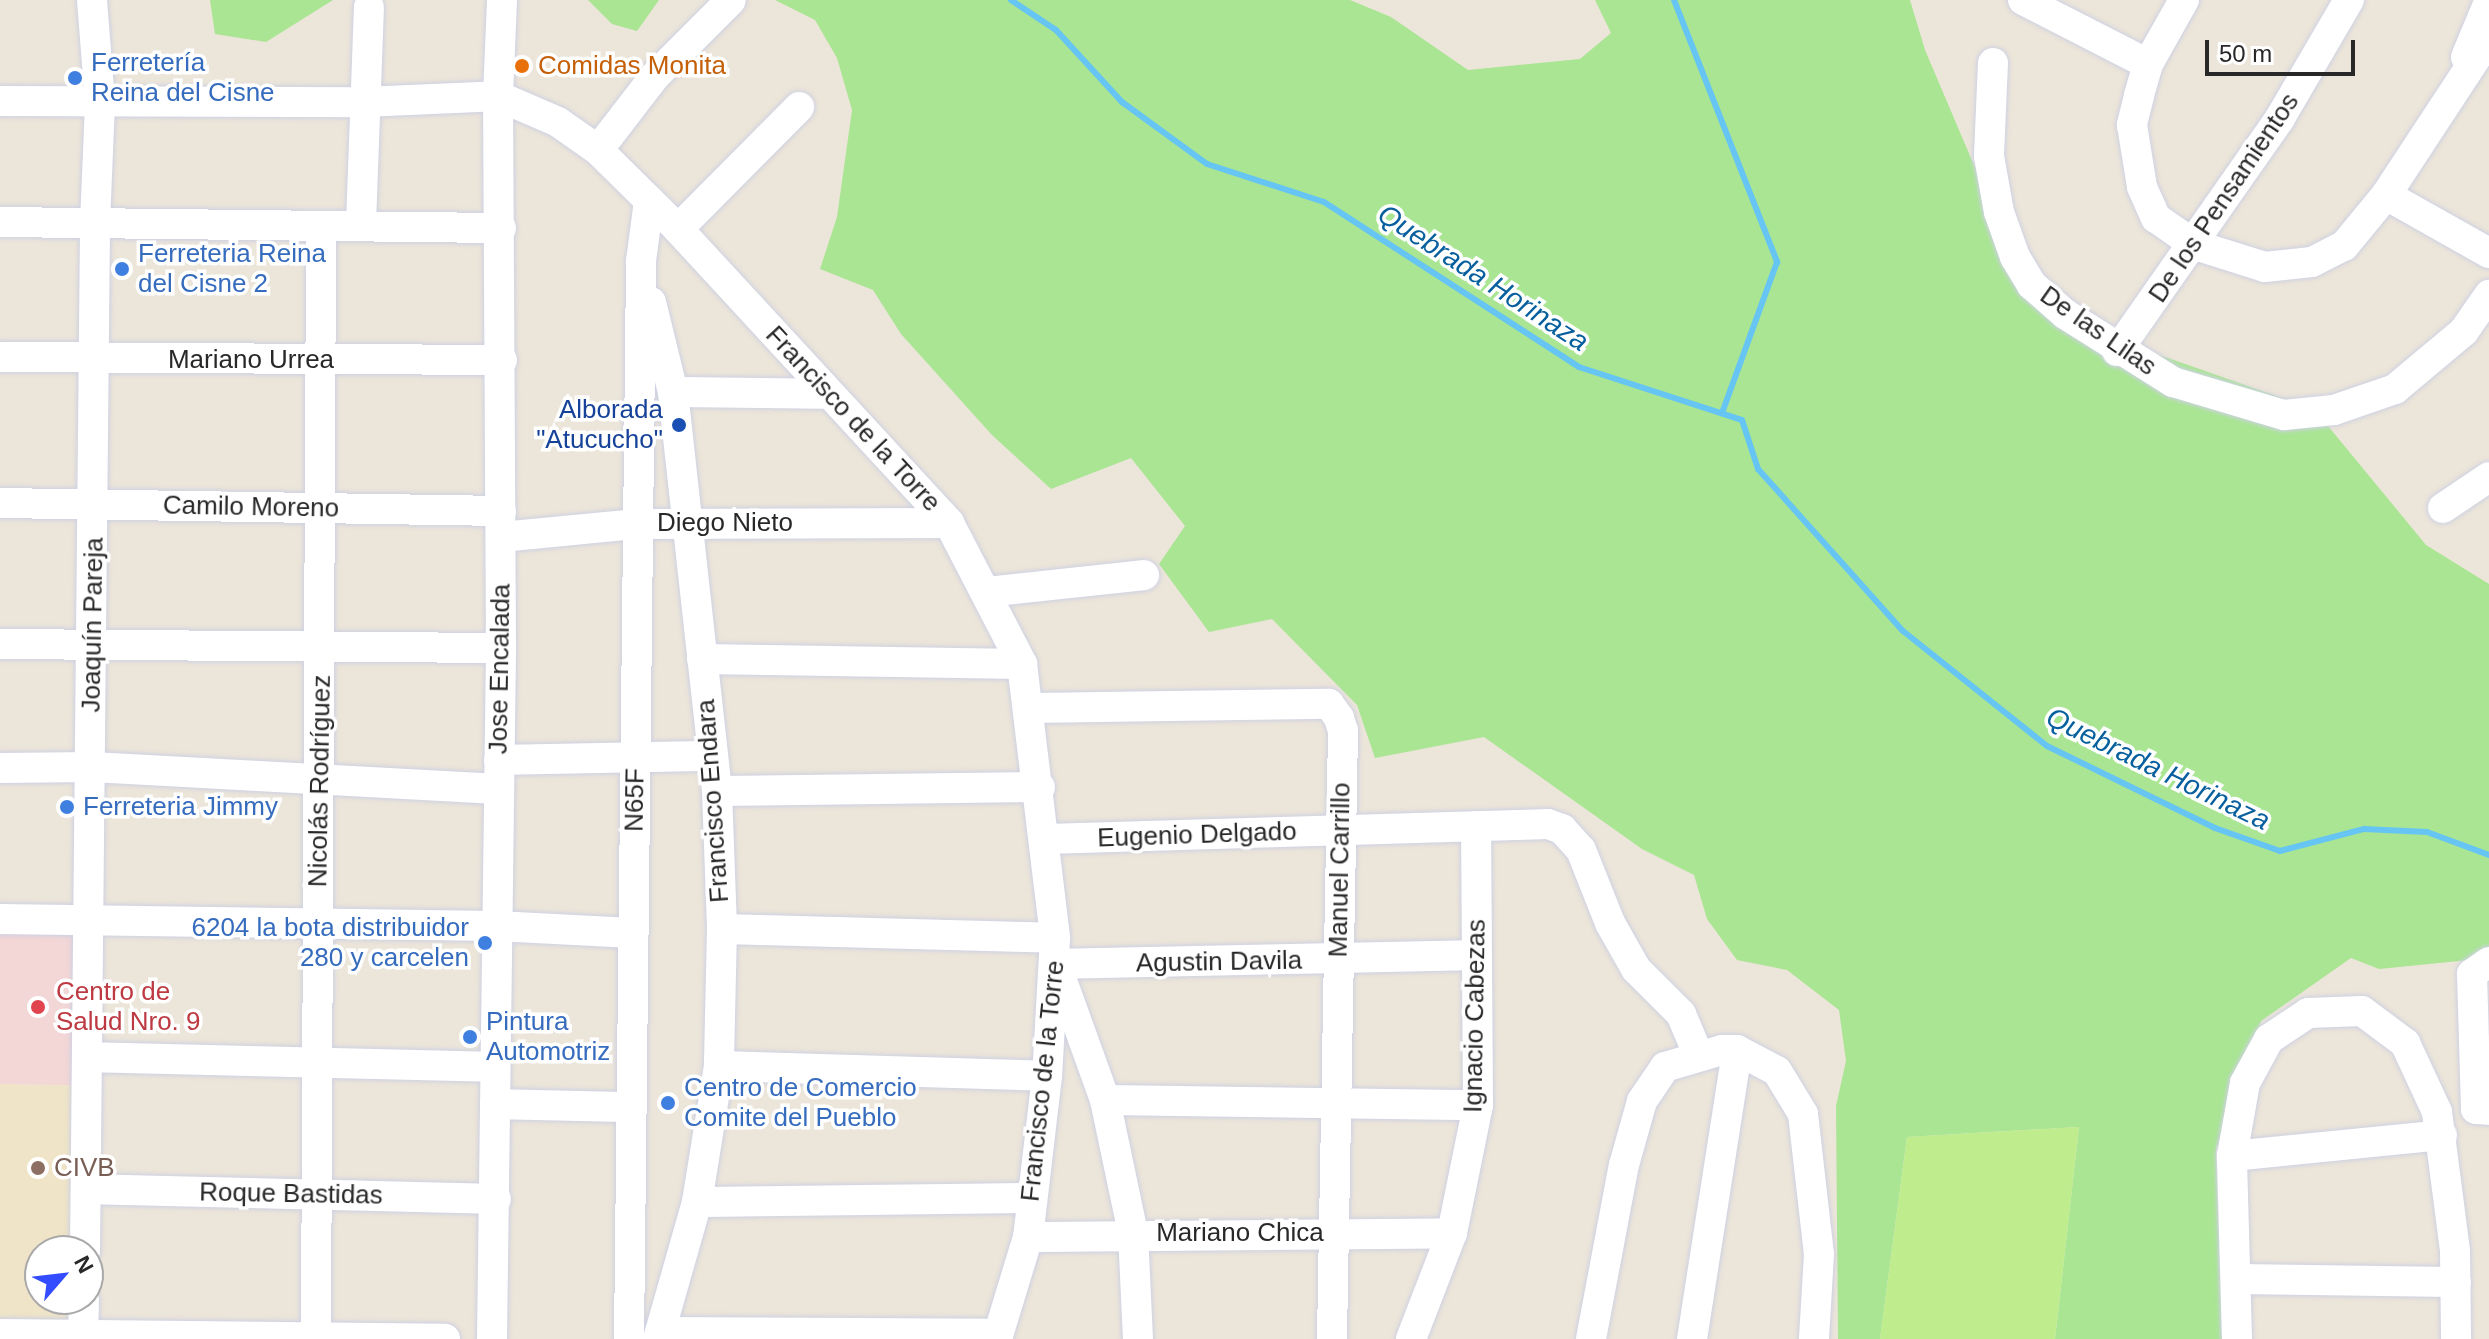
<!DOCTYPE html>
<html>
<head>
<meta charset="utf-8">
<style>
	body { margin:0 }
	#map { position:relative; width:2489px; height:1339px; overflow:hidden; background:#ece5d9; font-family:Arial,sans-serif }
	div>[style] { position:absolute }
	.education>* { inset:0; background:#efe4c7 }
	.medical>* { inset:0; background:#f3d6d6 }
	.green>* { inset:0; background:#a9e593 }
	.pitch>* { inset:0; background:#bfed8e }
	.stream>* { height:6px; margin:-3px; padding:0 3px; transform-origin:3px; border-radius:3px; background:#66c5f3 }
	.roads { filter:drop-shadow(0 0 2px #ced1e2) drop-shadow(0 0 2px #ced1e2) }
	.minor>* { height:30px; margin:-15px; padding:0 15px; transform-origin:15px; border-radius:15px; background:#fff }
	.dots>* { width:22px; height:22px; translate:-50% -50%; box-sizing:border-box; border:4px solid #fff; border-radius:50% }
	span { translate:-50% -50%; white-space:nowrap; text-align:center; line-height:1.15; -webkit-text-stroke:7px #fff; paint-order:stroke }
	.shop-label { font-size:26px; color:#366cbe }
	.left { translate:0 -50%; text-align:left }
	.right { translate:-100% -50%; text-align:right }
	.food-label { font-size:26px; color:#c56008 }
	.street-label { font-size:26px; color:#282828 }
	.transit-label { font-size:26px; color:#164399 }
	.health-label { font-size:26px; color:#be3a42 }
	.education-label { font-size:26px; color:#785e54 }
	.water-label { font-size:28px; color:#07609d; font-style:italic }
	.north { position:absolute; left:24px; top:1235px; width:80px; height:80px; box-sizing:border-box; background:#fff; border:2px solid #a9a9a9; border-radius:50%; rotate:62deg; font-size:22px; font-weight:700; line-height:32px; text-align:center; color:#282828 }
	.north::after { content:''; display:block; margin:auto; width:28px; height:36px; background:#334cff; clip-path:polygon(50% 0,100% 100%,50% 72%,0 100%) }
	.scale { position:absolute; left:2205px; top:40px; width:150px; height:36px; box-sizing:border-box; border:4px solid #282828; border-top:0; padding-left:10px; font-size:24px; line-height:28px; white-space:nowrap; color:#282828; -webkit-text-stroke:6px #fff; paint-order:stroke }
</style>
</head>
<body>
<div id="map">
	<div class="education">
		<i style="clip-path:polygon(0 1084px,76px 1085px,75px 1251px,40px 1251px,40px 1299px,74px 1299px,74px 1325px,0 1325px)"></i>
	</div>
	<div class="medical">
		<i style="clip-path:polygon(0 928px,76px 929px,76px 1085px,0 1084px)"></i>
	</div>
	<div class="green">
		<i style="clip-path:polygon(210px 0,333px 0,266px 42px,215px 34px)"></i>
		<i style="clip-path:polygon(588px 0,659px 0,637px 31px,612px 24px)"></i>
		<i style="clip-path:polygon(775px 0,1350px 0,1391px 17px,1468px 70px,1580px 59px,1611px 33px,1595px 0,1910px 0,1925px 50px,2016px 264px,2125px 343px,2314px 409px,2426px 545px,2489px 584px,2489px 958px,2379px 969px,2351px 958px,2261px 1021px,2216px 1149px,2222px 1339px,2055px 1339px,2079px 1127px,1907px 1137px,1880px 1339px,1838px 1339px,1836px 1106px,1846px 1061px,1839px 1010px,1787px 970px,1737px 960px,1707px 919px,1694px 875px,1642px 849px,1484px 737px,1375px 758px,1357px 705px,1272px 619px,1209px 632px,1159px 564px,1185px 526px,1131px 458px,1051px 489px,992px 435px,901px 334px,873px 290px,820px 269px,837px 217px,852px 110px,837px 58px,815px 20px)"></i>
	</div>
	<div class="pitch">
		<i style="clip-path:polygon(2079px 1127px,2055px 1339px,1880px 1339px,1907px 1137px)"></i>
	</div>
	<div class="stream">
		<i style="left:1011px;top:0;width:54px;rotate:33.7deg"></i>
		<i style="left:1056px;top:30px;width:98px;rotate:47.5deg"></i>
		<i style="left:1122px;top:102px;width:105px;rotate:36.1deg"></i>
		<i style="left:1207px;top:164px;width:123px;rotate:18deg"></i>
		<i style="left:1324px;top:202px;width:304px;rotate:32.9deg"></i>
		<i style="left:1579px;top:367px;width:171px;rotate:18deg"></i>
		<i style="left:1742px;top:420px;width:52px;rotate:71.9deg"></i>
		<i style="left:1758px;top:469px;width:217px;rotate:48.2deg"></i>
		<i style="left:1903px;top:631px;width:184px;rotate:38.6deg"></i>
		<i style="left:2047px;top:746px;width:187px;rotate:26deg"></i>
		<i style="left:2215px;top:828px;width:69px;rotate:19.5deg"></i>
		<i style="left:2280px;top:851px;width:87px;rotate:-14.7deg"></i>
		<i style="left:2364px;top:829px;width:63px;rotate:2.7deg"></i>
		<i style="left:2427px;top:832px;width:66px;rotate:20.4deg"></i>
		<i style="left:1674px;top:0;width:282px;rotate:68.5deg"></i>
		<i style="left:1777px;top:262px;width:161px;rotate:110deg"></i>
	</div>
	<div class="roads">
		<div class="minor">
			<i style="left:2023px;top:0;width:140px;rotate:27.1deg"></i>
			<i style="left:2184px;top:0;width:73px;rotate:119.4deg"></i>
			<i style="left:2148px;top:64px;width:33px;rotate:106deg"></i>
			<i style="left:2139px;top:96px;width:30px;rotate:104deg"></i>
			<i style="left:2132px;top:125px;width:63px;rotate:80.8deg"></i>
			<i style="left:2142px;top:187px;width:34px;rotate:66deg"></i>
			<i style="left:2156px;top:218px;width:47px;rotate:34.7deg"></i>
			<i style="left:2195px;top:245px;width:73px;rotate:17.4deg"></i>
			<i style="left:2265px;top:267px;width:47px;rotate:-6.1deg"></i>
			<i style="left:2312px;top:262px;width:36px;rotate:-27deg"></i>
			<i style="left:2344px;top:246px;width:66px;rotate:-50.5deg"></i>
			<i style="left:2386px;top:195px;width:188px;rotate:-56.7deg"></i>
			<i style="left:2466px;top:57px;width:60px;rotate:-67.3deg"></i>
			<i style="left:1993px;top:63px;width:93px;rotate:92.5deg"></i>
			<i style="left:1989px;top:156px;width:57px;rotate:79.9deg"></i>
			<i style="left:1999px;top:212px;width:48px;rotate:70.4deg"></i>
			<i style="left:2015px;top:257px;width:33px;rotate:59deg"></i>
			<i style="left:2032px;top:285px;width:44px;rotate:41.3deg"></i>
			<i style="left:2065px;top:314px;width:128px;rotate:32.2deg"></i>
			<i style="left:2173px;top:382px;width:116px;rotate:16.6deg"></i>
			<i style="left:2284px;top:415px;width:50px;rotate:-5.7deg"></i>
			<i style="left:2334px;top:410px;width:65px;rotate:-19deg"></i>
			<i style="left:2395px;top:389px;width:90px;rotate:-40deg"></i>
			<i style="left:2464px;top:331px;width:44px;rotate:-55.2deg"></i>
			<i style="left:0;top:101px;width:363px;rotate:0.2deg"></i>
			<i style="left:363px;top:102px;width:135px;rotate:-2.5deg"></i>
			<i style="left:498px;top:96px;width:65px;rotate:23.4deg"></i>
			<i style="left:558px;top:122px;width:49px;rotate:35deg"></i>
			<i style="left:598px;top:150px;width:112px;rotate:44.6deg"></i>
			<i style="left:678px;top:229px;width:400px;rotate:47.3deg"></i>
			<i style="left:949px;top:523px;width:159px;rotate:62.6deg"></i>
			<i style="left:1022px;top:664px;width:276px;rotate:83.1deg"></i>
			<i style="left:1055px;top:938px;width:138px;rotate:93.3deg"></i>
			<i style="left:1047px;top:1076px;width:162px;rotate:96.7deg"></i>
			<i style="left:1028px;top:1237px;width:107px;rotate:106.9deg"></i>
			<i style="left:598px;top:150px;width:93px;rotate:-52.4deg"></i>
			<i style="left:655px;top:76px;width:107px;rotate:-45deg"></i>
			<i style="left:2386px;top:195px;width:118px;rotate:29.4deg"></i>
			<i style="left:0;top:222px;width:501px;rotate:0.69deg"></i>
			<i style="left:361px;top:224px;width:217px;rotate:-87.9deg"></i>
			<i style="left:678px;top:229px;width:172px;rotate:-45.2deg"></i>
			<i style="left:651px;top:302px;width:93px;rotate:76.3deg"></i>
			<i style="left:673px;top:392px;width:401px;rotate:83.7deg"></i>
			<i style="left:717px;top:791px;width:138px;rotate:87.9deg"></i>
			<i style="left:722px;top:929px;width:137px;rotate:91.3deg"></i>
			<i style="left:719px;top:1066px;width:138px;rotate:99.2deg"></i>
			<i style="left:697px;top:1202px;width:142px;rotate:105.9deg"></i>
			<i style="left:2117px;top:351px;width:284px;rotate:-55deg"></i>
			<i style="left:2280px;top:118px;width:137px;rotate:-59.7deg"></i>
			<i style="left:0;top:357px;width:502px;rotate:0.34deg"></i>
			<i style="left:673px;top:392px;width:154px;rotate:0.7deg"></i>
			<i style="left:0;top:503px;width:501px;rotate:0.91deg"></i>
			<i style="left:2443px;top:508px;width:55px;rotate:-34deg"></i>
			<i style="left:501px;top:537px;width:137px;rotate:-5.5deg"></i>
			<i style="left:637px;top:524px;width:312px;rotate:-0.2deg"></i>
			<i style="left:986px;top:592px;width:159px;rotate:-6.1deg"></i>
			<i style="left:0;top:644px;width:501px;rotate:0.46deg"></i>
			<i style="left:702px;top:659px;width:320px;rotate:0.9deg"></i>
			<i style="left:1030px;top:708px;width:299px;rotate:-0.8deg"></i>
			<i style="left:1329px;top:704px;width:17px;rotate:54deg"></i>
			<i style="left:1339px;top:718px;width:14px;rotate:73deg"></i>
			<i style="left:1343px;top:731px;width:608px;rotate:91.04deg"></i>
			<i style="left:499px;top:760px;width:214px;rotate:-1.1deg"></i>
			<i style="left:0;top:768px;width:92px;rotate:-0.6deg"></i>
			<i style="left:92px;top:767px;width:407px;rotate:3.1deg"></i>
			<i style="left:717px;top:791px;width:323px;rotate:-0.7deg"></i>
			<i style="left:1046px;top:839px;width:502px;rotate:-1.71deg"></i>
			<i style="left:1548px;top:824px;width:15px;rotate:20deg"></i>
			<i style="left:1562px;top:829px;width:28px;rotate:48deg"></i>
			<i style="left:1581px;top:850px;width:79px;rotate:68.3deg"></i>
			<i style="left:1610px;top:923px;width:53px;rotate:60.5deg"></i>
			<i style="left:1636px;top:969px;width:64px;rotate:45deg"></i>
			<i style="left:1681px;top:1014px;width:43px;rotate:67deg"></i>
			<i style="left:0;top:919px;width:496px;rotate:0.8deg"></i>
			<i style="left:496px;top:926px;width:137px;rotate:2.9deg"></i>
			<i style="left:722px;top:929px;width:333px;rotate:1.5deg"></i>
			<i style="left:2489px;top:962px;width:21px;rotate:145deg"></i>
			<i style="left:2472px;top:974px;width:135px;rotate:88.3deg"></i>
			<i style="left:2476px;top:1109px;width:13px;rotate:4deg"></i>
			<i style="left:88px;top:1057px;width:407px;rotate:1.4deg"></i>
			<i style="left:719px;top:1066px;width:328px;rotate:1.7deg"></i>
			<i style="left:1105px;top:1100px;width:373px;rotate:0.8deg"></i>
			<i style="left:495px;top:1104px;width:136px;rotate:1.3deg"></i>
			<i style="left:2232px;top:1156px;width:211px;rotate:-5.7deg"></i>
			<i style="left:87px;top:1189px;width:409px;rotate:1.4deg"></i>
			<i style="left:697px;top:1202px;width:334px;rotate:-0.7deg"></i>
			<i style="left:1028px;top:1237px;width:424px;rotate:-0.5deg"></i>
			<i style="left:85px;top:1251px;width:1028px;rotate:-89.44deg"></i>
			<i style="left:95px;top:223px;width:121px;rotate:-87.6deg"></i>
			<i style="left:100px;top:102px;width:102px;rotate:-94.5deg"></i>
			<i style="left:2236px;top:1279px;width:220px;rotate:0.8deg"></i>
			<i style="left:660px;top:1332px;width:338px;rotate:0.3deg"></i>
			<i style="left:0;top:1334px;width:445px;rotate:0.6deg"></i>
			<i style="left:316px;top:1337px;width:1111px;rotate:-89.74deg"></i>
			<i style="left:83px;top:1339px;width:40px;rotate:-88.6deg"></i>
			<i style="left:492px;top:1339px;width:691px;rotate:-89.25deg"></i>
			<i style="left:501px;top:648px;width:552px;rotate:-90.31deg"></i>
			<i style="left:498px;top:96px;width:96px;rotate:-87.6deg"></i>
			<i style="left:629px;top:1339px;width:1078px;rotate:-89.36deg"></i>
			<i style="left:641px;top:261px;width:61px;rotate:-82.4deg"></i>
			<i style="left:1138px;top:1339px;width:106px;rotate:-92.7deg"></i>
			<i style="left:1133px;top:1233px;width:136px;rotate:-101.9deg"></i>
			<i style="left:1105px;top:1100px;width:145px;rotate:-109.8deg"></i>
			<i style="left:1056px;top:964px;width:421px;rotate:-1.2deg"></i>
			<i style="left:1411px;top:1339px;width:114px;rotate:-68.9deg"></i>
			<i style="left:1452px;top:1233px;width:131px;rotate:-78.5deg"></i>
			<i style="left:1478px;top:1105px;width:279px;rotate:-90.4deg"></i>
			<i style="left:1591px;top:1339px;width:177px;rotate:-79.3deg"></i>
			<i style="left:1624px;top:1165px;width:66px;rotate:-74.3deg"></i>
			<i style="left:1642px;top:1101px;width:41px;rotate:-55.9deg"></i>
			<i style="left:1665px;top:1067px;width:59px;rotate:-16.6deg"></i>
			<i style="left:1722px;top:1050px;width:15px"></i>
			<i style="left:1737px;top:1050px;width:45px;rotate:27.7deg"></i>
			<i style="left:1777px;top:1071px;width:50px;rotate:58.8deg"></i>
			<i style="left:1803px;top:1114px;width:141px;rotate:83.5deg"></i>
			<i style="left:1819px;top:1254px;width:85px;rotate:93.4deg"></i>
			<i style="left:1692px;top:1339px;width:292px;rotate:-81.1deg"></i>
			<i style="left:2237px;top:1339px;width:183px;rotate:-91.6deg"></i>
			<i style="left:2232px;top:1156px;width:74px;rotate:-79.9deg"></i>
			<i style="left:2245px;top:1083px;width:50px;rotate:-61.4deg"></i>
			<i style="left:2269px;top:1039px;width:47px;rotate:-33.7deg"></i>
			<i style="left:2308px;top:1013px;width:54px;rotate:-2.1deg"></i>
			<i style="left:2362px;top:1011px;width:54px;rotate:36.7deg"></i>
			<i style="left:2405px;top:1043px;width:76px;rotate:65.1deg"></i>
			<i style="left:2437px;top:1112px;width:140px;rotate:82.6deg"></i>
			<i style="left:2455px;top:1251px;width:88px;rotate:89.3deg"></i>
		</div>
	</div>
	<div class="dots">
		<i style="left:522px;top:66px;background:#e8710a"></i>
		<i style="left:75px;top:78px;background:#3f7fe0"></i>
		<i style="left:122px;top:269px;background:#3f7fe0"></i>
		<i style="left:679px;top:425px;background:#1a4fb4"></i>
		<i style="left:67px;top:807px;background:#3f7fe0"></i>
		<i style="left:485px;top:943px;background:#3f7fe0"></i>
		<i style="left:38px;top:1007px;background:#e0444e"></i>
		<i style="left:470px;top:1037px;background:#3f7fe0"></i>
		<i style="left:668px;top:1103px;background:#3f7fe0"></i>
		<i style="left:38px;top:1168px;background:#8d6e63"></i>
	</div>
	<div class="shop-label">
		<span class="left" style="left:91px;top:78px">Ferretería<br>Reina del Cisne</span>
		<span class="left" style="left:138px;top:269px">Ferreteria Reina<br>del Cisne 2</span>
		<span class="left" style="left:83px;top:807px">Ferreteria Jimmy</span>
		<span class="right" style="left:469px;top:943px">6204 la bota distribuidor<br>280 y carcelen</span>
		<span class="left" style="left:486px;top:1037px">Pintura<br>Automotriz</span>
		<span class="left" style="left:684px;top:1103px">Centro de Comercio<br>Comite del Pueblo</span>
	</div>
	<div class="food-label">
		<span class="left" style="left:538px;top:66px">Comidas Monita</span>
	</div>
	<div class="street-label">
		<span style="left:2224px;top:198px;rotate:-56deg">De los Pensamientos</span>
		<span style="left:2098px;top:331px;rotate:35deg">De las Lilas</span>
		<span style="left:251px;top:360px">Mariano Urrea</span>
		<span style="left:853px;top:419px;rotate:47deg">Francisco de la Torre</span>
		<span style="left:251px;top:507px;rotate:1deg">Camilo Moreno</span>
		<span style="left:725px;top:523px">Diego Nieto</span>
		<span style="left:93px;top:625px;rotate:-89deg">Joaquín Pareja</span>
		<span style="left:500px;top:669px;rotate:-89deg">Jose Encalada</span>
		<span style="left:320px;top:781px;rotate:-89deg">Nicolás Rodríguez</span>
		<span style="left:635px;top:800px;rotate:-89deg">N65F</span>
		<span style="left:713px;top:801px;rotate:-94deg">Francisco Endara</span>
		<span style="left:1197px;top:835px;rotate:-2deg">Eugenio Delgado</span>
		<span style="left:1340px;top:870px;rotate:-89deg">Manuel Carrillo</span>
		<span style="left:1219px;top:962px;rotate:-1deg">Agustin Davila</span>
		<span style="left:1475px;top:1016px;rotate:-89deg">Ignacio Cabezas</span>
		<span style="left:1043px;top:1081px;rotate:-84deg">Francisco de la Torre</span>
		<span style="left:291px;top:1194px;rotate:1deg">Roque Bastidas</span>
		<span style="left:1240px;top:1233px">Mariano Chica</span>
	</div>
	<div class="transit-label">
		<span class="right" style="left:663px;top:425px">Alborada<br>"Atucucho"</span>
	</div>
	<div class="health-label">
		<span class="left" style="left:56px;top:1007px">Centro de<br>Salud Nro. 9</span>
	</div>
	<div class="education-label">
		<span class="left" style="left:54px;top:1168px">CIVB</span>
	</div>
	<div class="water-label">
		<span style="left:1483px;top:278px;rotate:33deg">Quebrada Horinaza</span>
		<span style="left:2158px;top:769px;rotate:26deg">Quebrada Horinaza</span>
	</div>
	<div class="north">N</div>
	<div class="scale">50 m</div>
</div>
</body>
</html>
